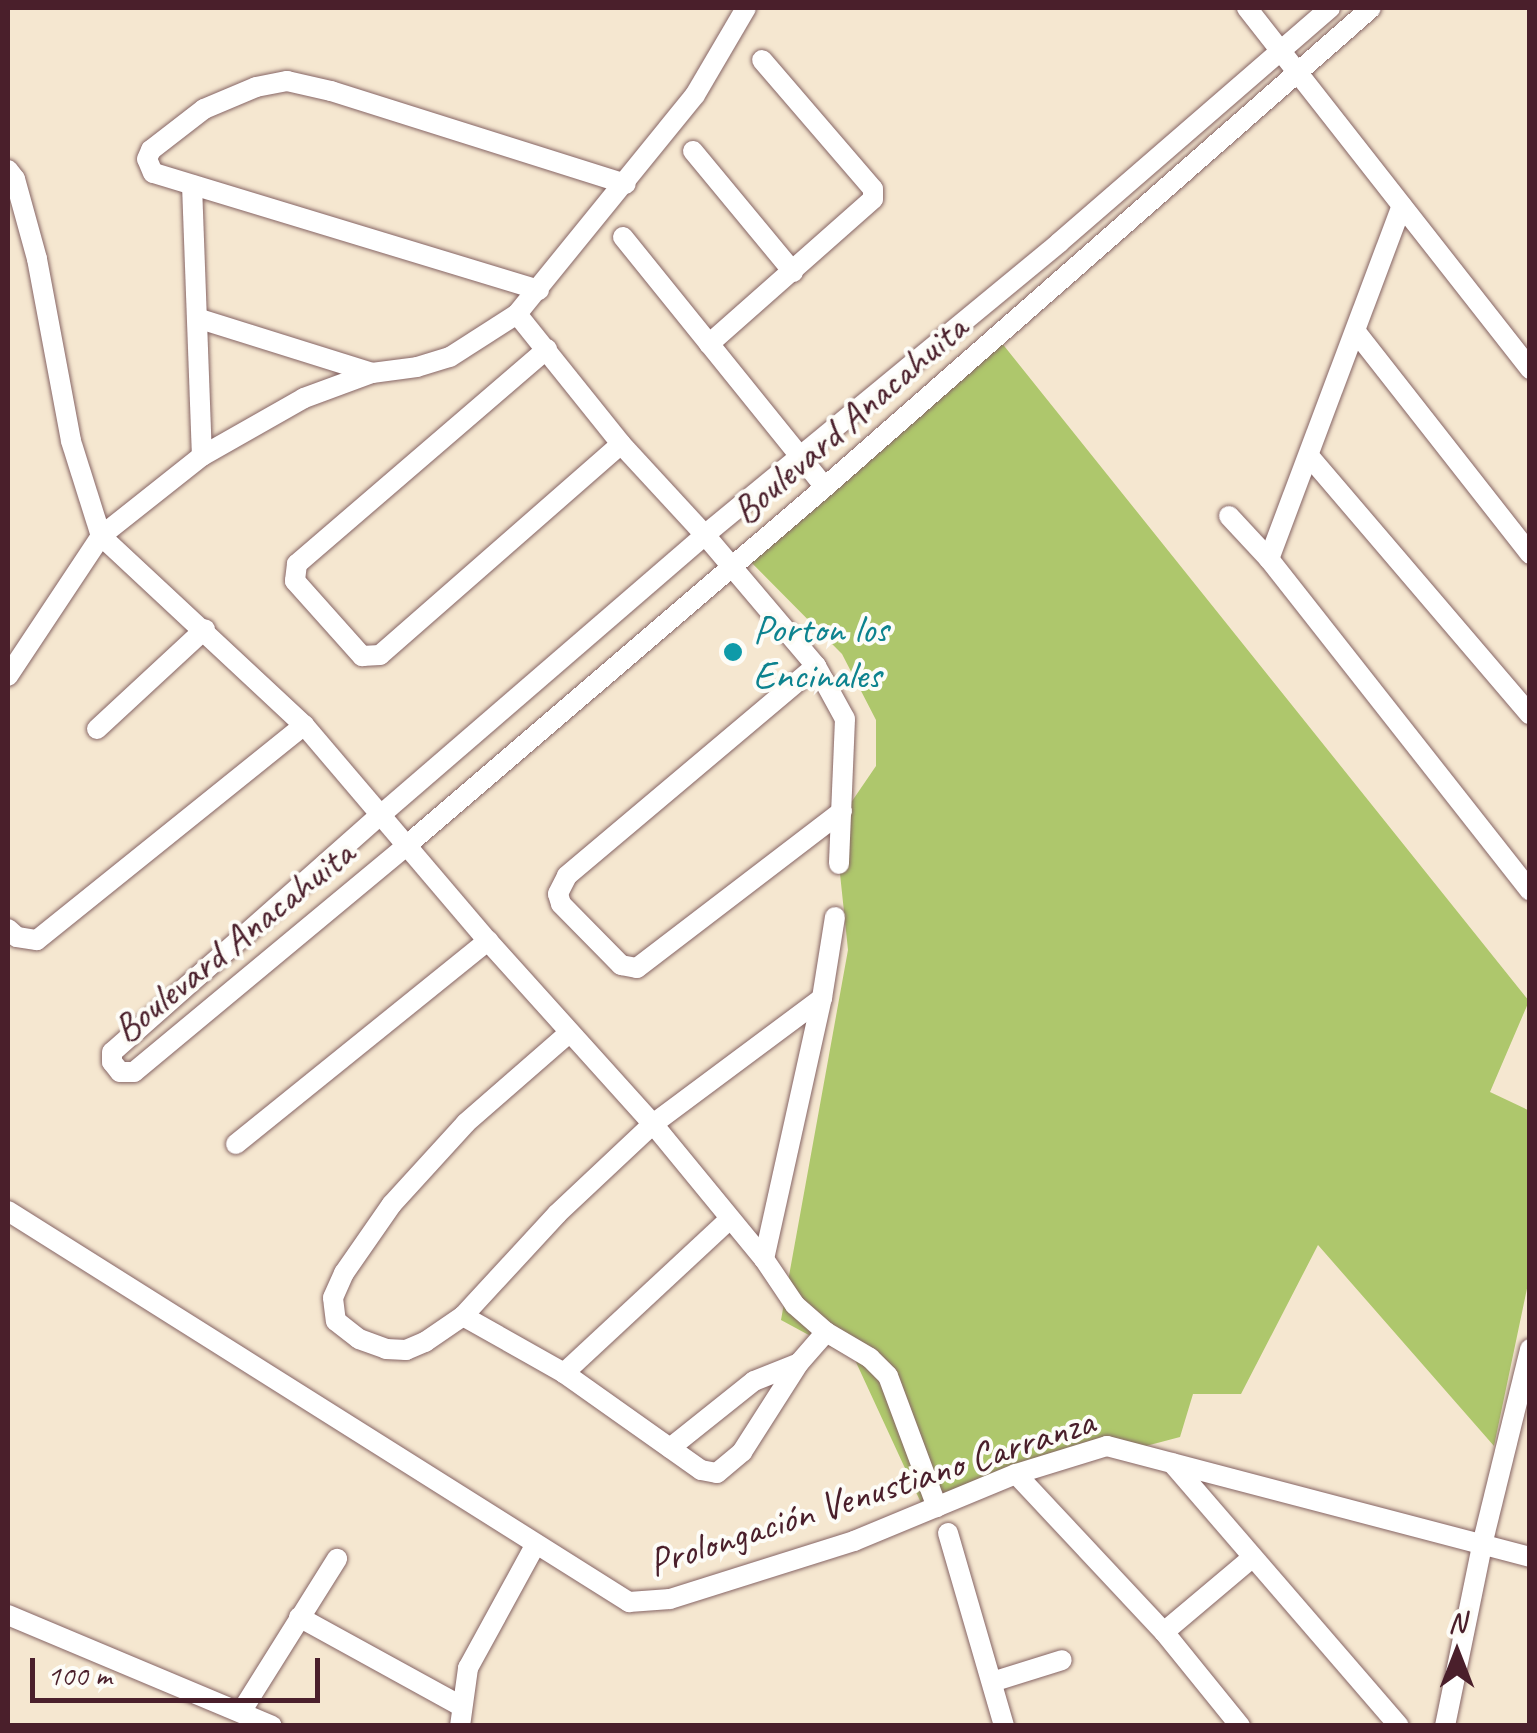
<!DOCTYPE html>
<html>
<head>
<meta charset="utf-8">
<style>
	body { margin:0 }
	#map { position:relative; width:1537px; height:1733px; overflow:hidden; background:#f5e7d0; font-family:Caveat,sans-serif }
	div>[style] { position:absolute }
	.green>* { inset:0; background:#aec76c }
	.roads { filter:drop-shadow(0 0 2px #866565) drop-shadow(0 0 2px #866565) }
	.minor>* { height:20px; margin:-10px; padding:0 10px; transform-origin:10px; border-radius:10px; background:#fff }
	.dots>* { width:28px; height:28px; translate:-50% -50%; box-sizing:border-box; border:5px solid #fdfcf7; border-radius:50% }
	span { translate:-50% -50%; white-space:nowrap; text-align:center; line-height:1.15; -webkit-text-stroke:8px #fdfcf7; paint-order:stroke }
	.street-label { font-size:40px; color:#4a1f2b }
	.culture-label { font-size:40px; color:#0d838f }
	.left { translate:0 -50%; text-align:left }
	.frame { position:absolute; inset:0; border:10px solid #4a1f2b; pointer-events:none }
	.north { position:absolute; left:1407px; top:1603px; width:100px; height:100px; -webkit-text-stroke:8px #fdfcf7; paint-order:stroke; rotate:0deg; font-size:28px; font-weight:700; line-height:40px; text-align:center; color:#4a1f2b }
	.north::after { content:''; display:block; margin:auto; width:35px; height:45px; background:#4a1f2b; clip-path:polygon(50% 0,100% 100%,50% 72%,0 100%) }
	.scale { position:absolute; left:30px; top:1658px; width:290px; height:45px; box-sizing:border-box; border:5px solid #4a1f2b; border-top:0; padding-left:12px; font-size:30px; line-height:35px; white-space:nowrap; color:#4a1f2b; -webkit-text-stroke:8px #fdfcf7; paint-order:stroke }
</style>
</head>
<body>
<div id="map">
	<div class="green">
		<i style="clip-path:polygon(1001px 342px,1529px 1001px,1490px 1092px,1530px 1111px,1529px 1279px,1494px 1446px,1318px 1245px,1241px 1394px,1193px 1394px,1180px 1437px,922px 1505px,855px 1360px,781px 1320px,848px 950px,835px 826px,876px 766px,876px 720px,842px 654px,738px 549px)"></i>
	</div>
	<div class="roads">
		<div class="minor">
			<i style="left:1247px;top:8px;width:459px;rotate:51.9deg"></i>
			<i style="left:1330px;top:8px;width:359px;rotate:139.1deg"></i>
			<i style="left:1059px;top:243px;width:459px;rotate:140.5deg"></i>
			<i style="left:705px;top:535px;width:430px;rotate:139.2deg"></i>
			<i style="left:379px;top:816px;width:356px;rotate:138.5deg"></i>
			<i style="left:112px;top:1052px;width:10px;rotate:90deg"></i>
			<i style="left:112px;top:1062px;width:13px;rotate:51deg"></i>
			<i style="left:120px;top:1072px;width:14px"></i>
			<i style="left:134px;top:1072px;width:354px;rotate:-39.7deg"></i>
			<i style="left:406px;top:846px;width:552px;rotate:-40.59deg"></i>
			<i style="left:825px;top:487px;width:726px;rotate:-41.26deg"></i>
			<i style="left:693px;top:151px;width:157px;rotate:50.4deg"></i>
			<i style="left:8px;top:170px;width:11px;rotate:52deg"></i>
			<i style="left:15px;top:179px;width:83px;rotate:74.6deg"></i>
			<i style="left:37px;top:259px;width:185px;rotate:79.4deg"></i>
			<i style="left:71px;top:441px;width:100px;rotate:72.5deg"></i>
			<i style="left:101px;top:536px;width:277px;rotate:43deg"></i>
			<i style="left:304px;top:725px;width:284px;rotate:49.6deg"></i>
			<i style="left:488px;top:941px;width:246px;rotate:48deg"></i>
			<i style="left:653px;top:1124px;width:175px;rotate:50.6deg"></i>
			<i style="left:764px;top:1259px;width:55px;rotate:56deg"></i>
			<i style="left:795px;top:1305px;width:41px;rotate:41.1deg"></i>
			<i style="left:826px;top:1332px;width:51px;rotate:30.6deg"></i>
			<i style="left:870px;top:1358px;width:25px;rotate:45deg"></i>
			<i style="left:888px;top:1376px;width:140px;rotate:69.5deg"></i>
			<i style="left:192px;top:185px;width:271px;rotate:87.9deg"></i>
			<i style="left:623px;top:237px;width:321px;rotate:51.1deg"></i>
			<i style="left:539px;top:290px;width:403px;rotate:-163.1deg"></i>
			<i style="left:153px;top:173px;width:15px;rotate:-113deg"></i>
			<i style="left:147px;top:159px;width:10px;rotate:-66deg"></i>
			<i style="left:151px;top:150px;width:67px;rotate:-37.7deg"></i>
			<i style="left:204px;top:109px;width:56px;rotate:-22.9deg"></i>
			<i style="left:256px;top:87px;width:32px;rotate:-11deg"></i>
			<i style="left:287px;top:81px;width:45px;rotate:12.8deg"></i>
			<i style="left:331px;top:91px;width:309px;rotate:17.5deg"></i>
			<i style="left:517px;top:314px;width:166px;rotate:51.3deg"></i>
			<i style="left:621px;top:444px;width:124px;rotate:47.3deg"></i>
			<i style="left:705px;top:535px;width:172px;rotate:49.7deg"></i>
			<i style="left:816px;top:666px;width:60px;rotate:61.3deg"></i>
			<i style="left:845px;top:719px;width:145px;rotate:92.4deg"></i>
			<i style="left:200px;top:319px;width:180px;rotate:17.4deg"></i>
			<i style="left:1356px;top:332px;width:282px;rotate:51.9deg"></i>
			<i style="left:709px;top:344px;width:219px;rotate:-41.5deg"></i>
			<i style="left:873px;top:199px;width:10px;rotate:-90deg"></i>
			<i style="left:873px;top:189px;width:170px;rotate:-130.7deg"></i>
			<i style="left:547px;top:349px;width:330px;rotate:139.3deg"></i>
			<i style="left:297px;top:564px;width:17px;rotate:97deg"></i>
			<i style="left:295px;top:581px;width:101px;rotate:48.2deg"></i>
			<i style="left:362px;top:656px;width:18px;rotate:-3deg"></i>
			<i style="left:380px;top:655px;width:320px;rotate:-41.2deg"></i>
			<i style="left:1309px;top:456px;width:340px;rotate:49.5deg"></i>
			<i style="left:1229px;top:516px;width:59px;rotate:47.1deg"></i>
			<i style="left:1269px;top:559px;width:422px;rotate:51.8deg"></i>
			<i style="left:1269px;top:559px;width:377px;rotate:-69.4deg"></i>
			<i style="left:816px;top:666px;width:326px;rotate:139.9deg"></i>
			<i style="left:567px;top:876px;width:20px;rotate:117deg"></i>
			<i style="left:558px;top:894px;width:10px;rotate:73deg"></i>
			<i style="left:561px;top:904px;width:86px;rotate:45.5deg"></i>
			<i style="left:621px;top:965px;width:16px;rotate:11deg"></i>
			<i style="left:637px;top:968px;width:258px;rotate:-37.4deg"></i>
			<i style="left:8px;top:676px;width:168px;rotate:-56.4deg"></i>
			<i style="left:101px;top:536px;width:129px;rotate:-38.4deg"></i>
			<i style="left:202px;top:456px;width:117px;rotate:-29.6deg"></i>
			<i style="left:304px;top:398px;width:72px;rotate:-20.2deg"></i>
			<i style="left:372px;top:373px;width:45px;rotate:-7.6deg"></i>
			<i style="left:417px;top:367px;width:34px;rotate:-17deg"></i>
			<i style="left:450px;top:357px;width:80px;rotate:-32.7deg"></i>
			<i style="left:517px;top:314px;width:282px;rotate:-50.9deg"></i>
			<i style="left:695px;top:95px;width:101px;rotate:-59.6deg"></i>
			<i style="left:97px;top:729px;width:147px;rotate:-42.8deg"></i>
			<i style="left:8px;top:929px;width:12px;rotate:42deg"></i>
			<i style="left:17px;top:937px;width:20px;rotate:9deg"></i>
			<i style="left:37px;top:940px;width:343px;rotate:-38.8deg"></i>
			<i style="left:569px;top:1033px;width:137px;rotate:138.9deg"></i>
			<i style="left:466px;top:1123px;width:110px;rotate:132.4deg"></i>
			<i style="left:392px;top:1204px;width:84px;rotate:124.8deg"></i>
			<i style="left:344px;top:1273px;width:27px;rotate:114deg"></i>
			<i style="left:333px;top:1298px;width:23px;rotate:83deg"></i>
			<i style="left:336px;top:1321px;width:29px;rotate:38deg"></i>
			<i style="left:359px;top:1339px;width:29px;rotate:20deg"></i>
			<i style="left:386px;top:1349px;width:20px;rotate:3deg"></i>
			<i style="left:406px;top:1350px;width:21px;rotate:-23deg"></i>
			<i style="left:425px;top:1342px;width:46px;rotate:-34.4deg"></i>
			<i style="left:463px;top:1316px;width:139px;rotate:-47.3deg"></i>
			<i style="left:557px;top:1214px;width:132px;rotate:-43.2deg"></i>
			<i style="left:653px;top:1124px;width:211px;rotate:-36.7deg"></i>
			<i style="left:236px;top:1144px;width:324px;rotate:-38.9deg"></i>
			<i style="left:8px;top:1211px;width:734px;rotate:32.2deg"></i>
			<i style="left:629px;top:1602px;width:41px;rotate:-4.2deg"></i>
			<i style="left:670px;top:1599px;width:193px;rotate:-17.5deg"></i>
			<i style="left:854px;top:1541px;width:175px;rotate:-22.5deg"></i>
			<i style="left:1016px;top:1474px;width:95px;rotate:-17.1deg"></i>
			<i style="left:1107px;top:1446px;width:437px;rotate:14.7deg"></i>
			<i style="left:764px;top:1259px;width:267px;rotate:-77.5deg"></i>
			<i style="left:822px;top:998px;width:82px;rotate:-80.9deg"></i>
			<i style="left:463px;top:1316px;width:116px;rotate:29.4deg"></i>
			<i style="left:564px;top:1373px;width:168px;rotate:35.3deg"></i>
			<i style="left:701px;top:1470px;width:16px;rotate:11deg"></i>
			<i style="left:717px;top:1473px;width:33px;rotate:-40deg"></i>
			<i style="left:742px;top:1452px;width:106px;rotate:-57.4deg"></i>
			<i style="left:799px;top:1363px;width:41px;rotate:-48.9deg"></i>
			<i style="left:564px;top:1373px;width:226px;rotate:-42.9deg"></i>
			<i style="left:670px;top:1448px;width:107px;rotate:-38.6deg"></i>
			<i style="left:754px;top:1381px;width:48px;rotate:-21.8deg"></i>
			<i style="left:1172px;top:1463px;width:347px;rotate:49.2deg"></i>
			<i style="left:1016px;top:1474px;width:216px;rotate:46.9deg"></i>
			<i style="left:1164px;top:1632px;width:121px;rotate:51deg"></i>
			<i style="left:948px;top:1533px;width:201px;rotate:73.8deg"></i>
			<i style="left:8px;top:1615px;width:286px;rotate:22.8deg"></i>
			<i style="left:299px;top:1617px;width:185px;rotate:28.8deg"></i>
			<i style="left:1164px;top:1632px;width:115px;rotate:-40.1deg"></i>
			<i style="left:992px;top:1682px;width:73px;rotate:-17.4deg"></i>
			<i style="left:241px;top:1712px;width:181px;rotate:-57.9deg"></i>
			<i style="left:460px;top:1726px;width:59px;rotate:-82.1deg"></i>
			<i style="left:468px;top:1668px;width:141px;rotate:-61.3deg"></i>
			<i style="left:1445px;top:1726px;width:185px;rotate:-78.4deg"></i>
			<i style="left:1482px;top:1545px;width:202px;rotate:-76.2deg"></i>
		</div>
	</div>
	<div class="dots">
		<i style="left:733px;top:652px;background:#0f9aa8"></i>
	</div>
	<div class="street-label">
		<span style="left:849px;top:419px;rotate:-41deg">Boulevard Anacahuita</span>
		<span style="left:233px;top:941px;rotate:-39deg">Boulevard Anacahuita</span>
		<span style="left:871px;top:1492px;rotate:-18deg">Prolongación Venustiano Carranza</span>
	</div>
	<div class="culture-label">
		<span class="left" style="left:753px;top:652px">Porton los<br>Encinales</span>
	</div>
	<div class="frame"></div>
	<div class="north">N</div>
	<div class="scale">100 m</div>
</div>
</body>
</html>
